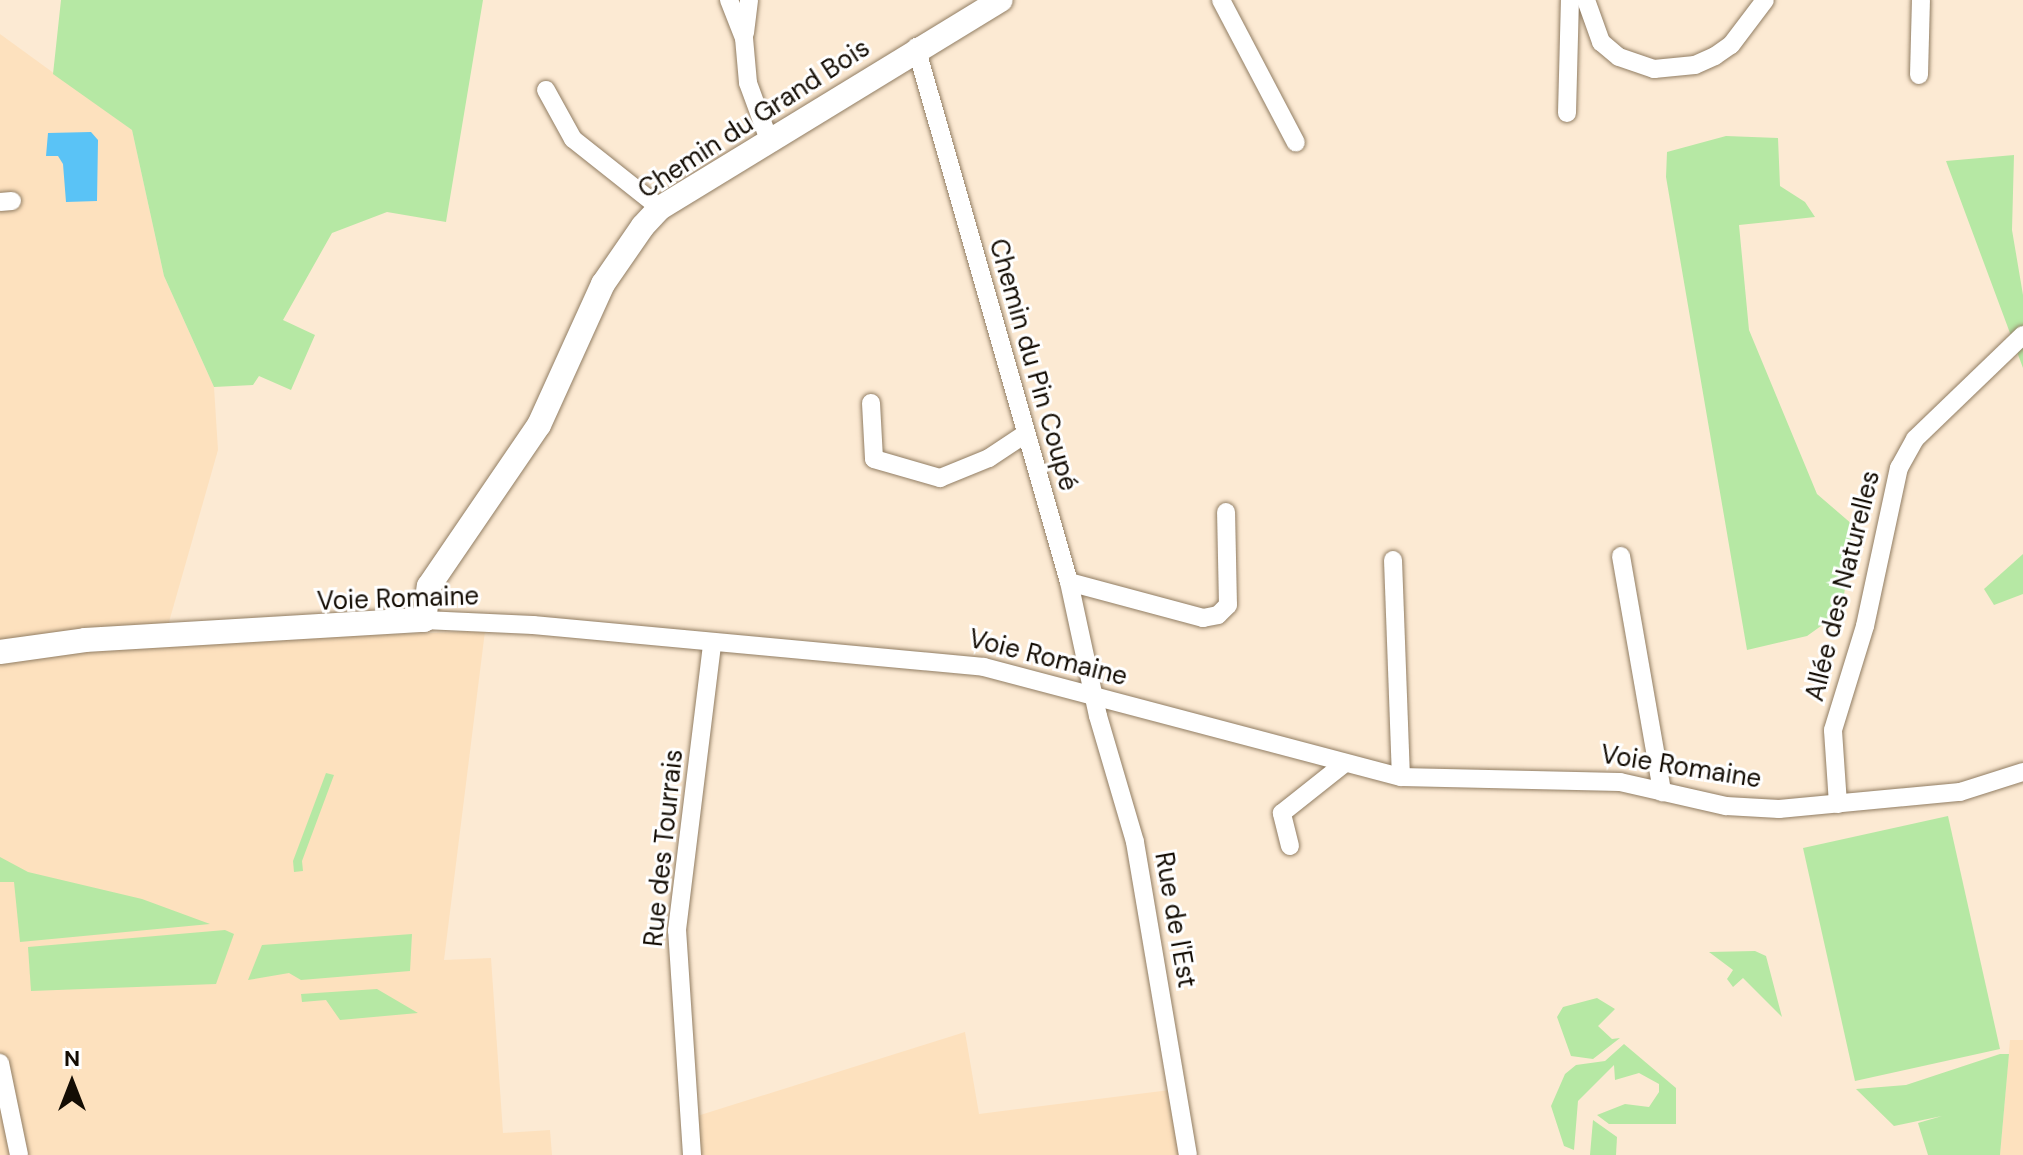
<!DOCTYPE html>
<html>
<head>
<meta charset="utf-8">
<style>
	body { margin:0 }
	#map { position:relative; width:2023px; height:1155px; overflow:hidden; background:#fcead3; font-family:"DM Sans",sans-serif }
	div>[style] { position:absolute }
	.built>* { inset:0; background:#fde1be }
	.green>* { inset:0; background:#b6e8a4 }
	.water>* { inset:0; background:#5ac3f6 }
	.roads { filter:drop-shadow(0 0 2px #917d63) drop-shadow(0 0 2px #917d63) }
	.street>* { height:18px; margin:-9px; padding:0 9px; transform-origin:9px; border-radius:9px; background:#fff }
	.secondary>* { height:24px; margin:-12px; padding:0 12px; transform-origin:12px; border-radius:12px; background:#fff }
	span { translate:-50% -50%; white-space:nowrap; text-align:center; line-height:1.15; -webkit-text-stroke:6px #fff; paint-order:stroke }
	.street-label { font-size:26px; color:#140d04 }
	.north { position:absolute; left:32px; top:1043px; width:80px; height:80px; -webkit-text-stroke:6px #fff; paint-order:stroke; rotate:0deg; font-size:22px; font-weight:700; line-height:32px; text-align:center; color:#140d04 }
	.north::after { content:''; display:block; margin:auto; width:28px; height:36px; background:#140d04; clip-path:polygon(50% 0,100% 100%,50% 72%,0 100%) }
</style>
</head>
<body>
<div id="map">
	<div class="built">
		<i style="clip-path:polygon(0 34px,132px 130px,164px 276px,214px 387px,218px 450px,163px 643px,485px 631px,444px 960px,491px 958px,503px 1133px,550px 1130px,552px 1155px,0 1155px)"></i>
		<i style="clip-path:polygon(965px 1032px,979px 1114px,1170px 1090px,1181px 1155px,697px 1155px,694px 1117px)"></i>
		<i style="clip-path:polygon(2010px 1040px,2023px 1040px,2023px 1155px,2000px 1155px)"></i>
	</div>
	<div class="green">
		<i style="clip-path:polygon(61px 0,483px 0,446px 222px,387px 212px,332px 233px,283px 320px,315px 335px,291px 390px,259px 376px,253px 385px,214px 387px,164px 276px,132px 130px,53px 74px)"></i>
		<i style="clip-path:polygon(1726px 136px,1778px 138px,1780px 186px,1805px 202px,1815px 217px,1739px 225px,1749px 330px,1817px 494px,1853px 525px,1842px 611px,1807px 636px,1747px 650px,1666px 177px,1667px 152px)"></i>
		<i style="clip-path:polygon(2014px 155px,2012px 230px,2023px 295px,2023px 368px,1946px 161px)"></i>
		<i style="clip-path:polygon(2023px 554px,2023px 594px,1994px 605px,1984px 589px)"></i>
		<i style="clip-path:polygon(326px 773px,334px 775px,302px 861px,303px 871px,294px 872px,293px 861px)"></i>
		<i style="clip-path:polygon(1948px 816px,2000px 1049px,1855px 1081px,1803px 848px)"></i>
		<i style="clip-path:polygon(0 857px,28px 872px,142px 899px,210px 924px,20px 942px,14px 882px,0 882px)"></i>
		<i style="clip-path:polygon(225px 930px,234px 934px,216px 984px,31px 991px,28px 947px)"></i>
		<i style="clip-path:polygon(412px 934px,410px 971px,301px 980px,289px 973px,248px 980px,262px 945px)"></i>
		<i style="clip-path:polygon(1755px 951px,1766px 956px,1782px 1017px,1743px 978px,1733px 987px,1727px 979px,1733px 970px,1709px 952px)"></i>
		<i style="clip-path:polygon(377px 989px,418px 1013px,340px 1020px,326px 1000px,302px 1002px,301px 994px)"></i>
		<i style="clip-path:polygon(1597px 998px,1615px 1009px,1598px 1026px,1612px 1039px,1620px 1038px,1593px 1059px,1571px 1056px,1557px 1017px,1563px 1007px)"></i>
		<i style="clip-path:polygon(1624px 1044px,1676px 1088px,1676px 1124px,1609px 1124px,1597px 1115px,1625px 1104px,1649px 1107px,1659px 1092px,1659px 1084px,1639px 1073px,1615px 1080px,1614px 1065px,1578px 1101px,1574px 1150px,1564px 1146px,1551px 1106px,1565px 1074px,1576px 1065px,1605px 1061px)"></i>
		<i style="clip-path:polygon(2000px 1054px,2009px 1054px,2000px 1155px,1928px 1155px,1918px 1123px,1942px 1116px,1894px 1126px,1856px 1089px,1906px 1085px)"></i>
		<i style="clip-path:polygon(1593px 1120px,1617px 1137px,1616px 1155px,1590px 1155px)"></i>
	</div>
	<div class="water">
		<i style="clip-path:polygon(91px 132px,98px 140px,97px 201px,66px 202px,63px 164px,58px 156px,46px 156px,48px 133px)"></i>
	</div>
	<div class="roads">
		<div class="street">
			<i style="left:729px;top:0;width:41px;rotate:68.5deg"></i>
			<i style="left:744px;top:38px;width:45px;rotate:84.9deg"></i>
			<i style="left:748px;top:83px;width:61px;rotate:69.8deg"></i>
			<i style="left:1221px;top:0;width:161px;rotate:62.3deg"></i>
			<i style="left:1586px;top:0;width:45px;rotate:70.3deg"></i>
			<i style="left:1601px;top:42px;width:23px;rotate:40deg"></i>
			<i style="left:1619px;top:57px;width:37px;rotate:19deg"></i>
			<i style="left:1654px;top:69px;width:41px;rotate:-5.6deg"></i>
			<i style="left:1695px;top:65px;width:22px;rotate:-24deg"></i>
			<i style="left:1715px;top:56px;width:19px;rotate:-35deg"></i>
			<i style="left:1731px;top:45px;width:56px;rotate:-52.9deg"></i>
			<i style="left:745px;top:33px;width:33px;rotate:-83deg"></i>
			<i style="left:916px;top:47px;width:556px;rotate:74.04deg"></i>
			<i style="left:1069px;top:582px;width:137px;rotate:77.8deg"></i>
			<i style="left:1098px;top:716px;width:131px;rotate:73.6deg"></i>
			<i style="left:1135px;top:842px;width:317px;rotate:80.4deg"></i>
			<i style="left:1919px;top:75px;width:75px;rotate:-88.5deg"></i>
			<i style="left:546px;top:90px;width:56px;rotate:61.1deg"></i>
			<i style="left:573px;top:139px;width:111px;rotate:38.4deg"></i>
			<i style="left:1567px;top:113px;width:113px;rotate:-88.5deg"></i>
			<i style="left:0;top:202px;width:12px;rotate:-5deg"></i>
			<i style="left:871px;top:403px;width:56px;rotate:86.9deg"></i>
			<i style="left:874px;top:459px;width:69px;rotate:16.1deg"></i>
			<i style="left:940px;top:478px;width:53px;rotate:-22.2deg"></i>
			<i style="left:989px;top:458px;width:43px;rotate:-33.7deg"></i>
			<i style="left:1621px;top:556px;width:240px;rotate:80.1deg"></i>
			<i style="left:1393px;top:560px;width:217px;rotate:87.9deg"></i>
			<i style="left:1069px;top:582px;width:139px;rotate:15deg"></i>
			<i style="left:1203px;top:618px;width:15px;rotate:-11deg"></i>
			<i style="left:1218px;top:615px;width:14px;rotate:-45deg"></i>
			<i style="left:1228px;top:605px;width:93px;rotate:-91.2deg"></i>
			<i style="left:424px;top:620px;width:109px;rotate:2.6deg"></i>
			<i style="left:533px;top:625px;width:453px;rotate:5.3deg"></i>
			<i style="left:984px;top:667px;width:431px;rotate:14.8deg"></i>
			<i style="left:1401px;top:777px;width:219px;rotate:1.3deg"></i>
			<i style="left:1620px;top:782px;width:109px;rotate:12.8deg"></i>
			<i style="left:1726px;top:806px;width:53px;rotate:3.2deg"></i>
			<i style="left:1779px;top:809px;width:182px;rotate:-5.4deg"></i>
			<i style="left:1960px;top:792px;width:66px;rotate:-17.6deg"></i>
			<i style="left:1838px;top:804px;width:74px;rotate:-93.9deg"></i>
			<i style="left:1833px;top:730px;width:109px;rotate:-72.9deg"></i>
			<i style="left:1865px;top:626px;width:162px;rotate:-77.9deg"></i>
			<i style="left:1899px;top:468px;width:33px;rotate:-61deg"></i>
			<i style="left:1915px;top:439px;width:150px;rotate:-43.9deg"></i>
			<i style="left:1290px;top:846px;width:34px;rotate:-104deg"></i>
			<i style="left:1282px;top:813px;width:80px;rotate:-38.4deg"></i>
			<i style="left:0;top:1063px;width:94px;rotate:78.3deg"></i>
			<i style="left:692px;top:1155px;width:225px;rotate:-93.8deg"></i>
			<i style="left:677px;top:930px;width:289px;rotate:-83deg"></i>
		</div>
		<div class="secondary">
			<i style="left:0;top:652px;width:86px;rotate:-8deg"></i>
			<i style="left:85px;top:640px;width:340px;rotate:-3.4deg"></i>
			<i style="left:424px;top:620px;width:34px;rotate:-82deg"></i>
			<i style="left:429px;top:586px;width:195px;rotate:-55.7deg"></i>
			<i style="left:539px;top:425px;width:155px;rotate:-65.6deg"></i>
			<i style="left:603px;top:284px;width:70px;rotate:-55.4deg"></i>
			<i style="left:643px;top:226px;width:25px;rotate:-47deg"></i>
			<i style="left:660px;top:208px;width:399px;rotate:-31.4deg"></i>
		</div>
	</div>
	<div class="street-label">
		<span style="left:754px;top:119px;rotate:-33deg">Chemin du Grand Bois</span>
		<span style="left:1033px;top:365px;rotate:74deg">Chemin du Pin Coupé</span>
		<span style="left:1843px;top:586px;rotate:-76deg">Allée des Naturelles</span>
		<span style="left:398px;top:599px;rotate:-2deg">Voie Romaine</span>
		<span style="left:1048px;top:658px;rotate:14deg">Voie Romaine</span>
		<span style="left:1681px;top:767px;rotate:9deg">Voie Romaine</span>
		<span style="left:664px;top:848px;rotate:-84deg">Rue des Tourrais</span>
		<span style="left:1175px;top:920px;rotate:80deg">Rue de l'Est</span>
	</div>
	<div class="north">N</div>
</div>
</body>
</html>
